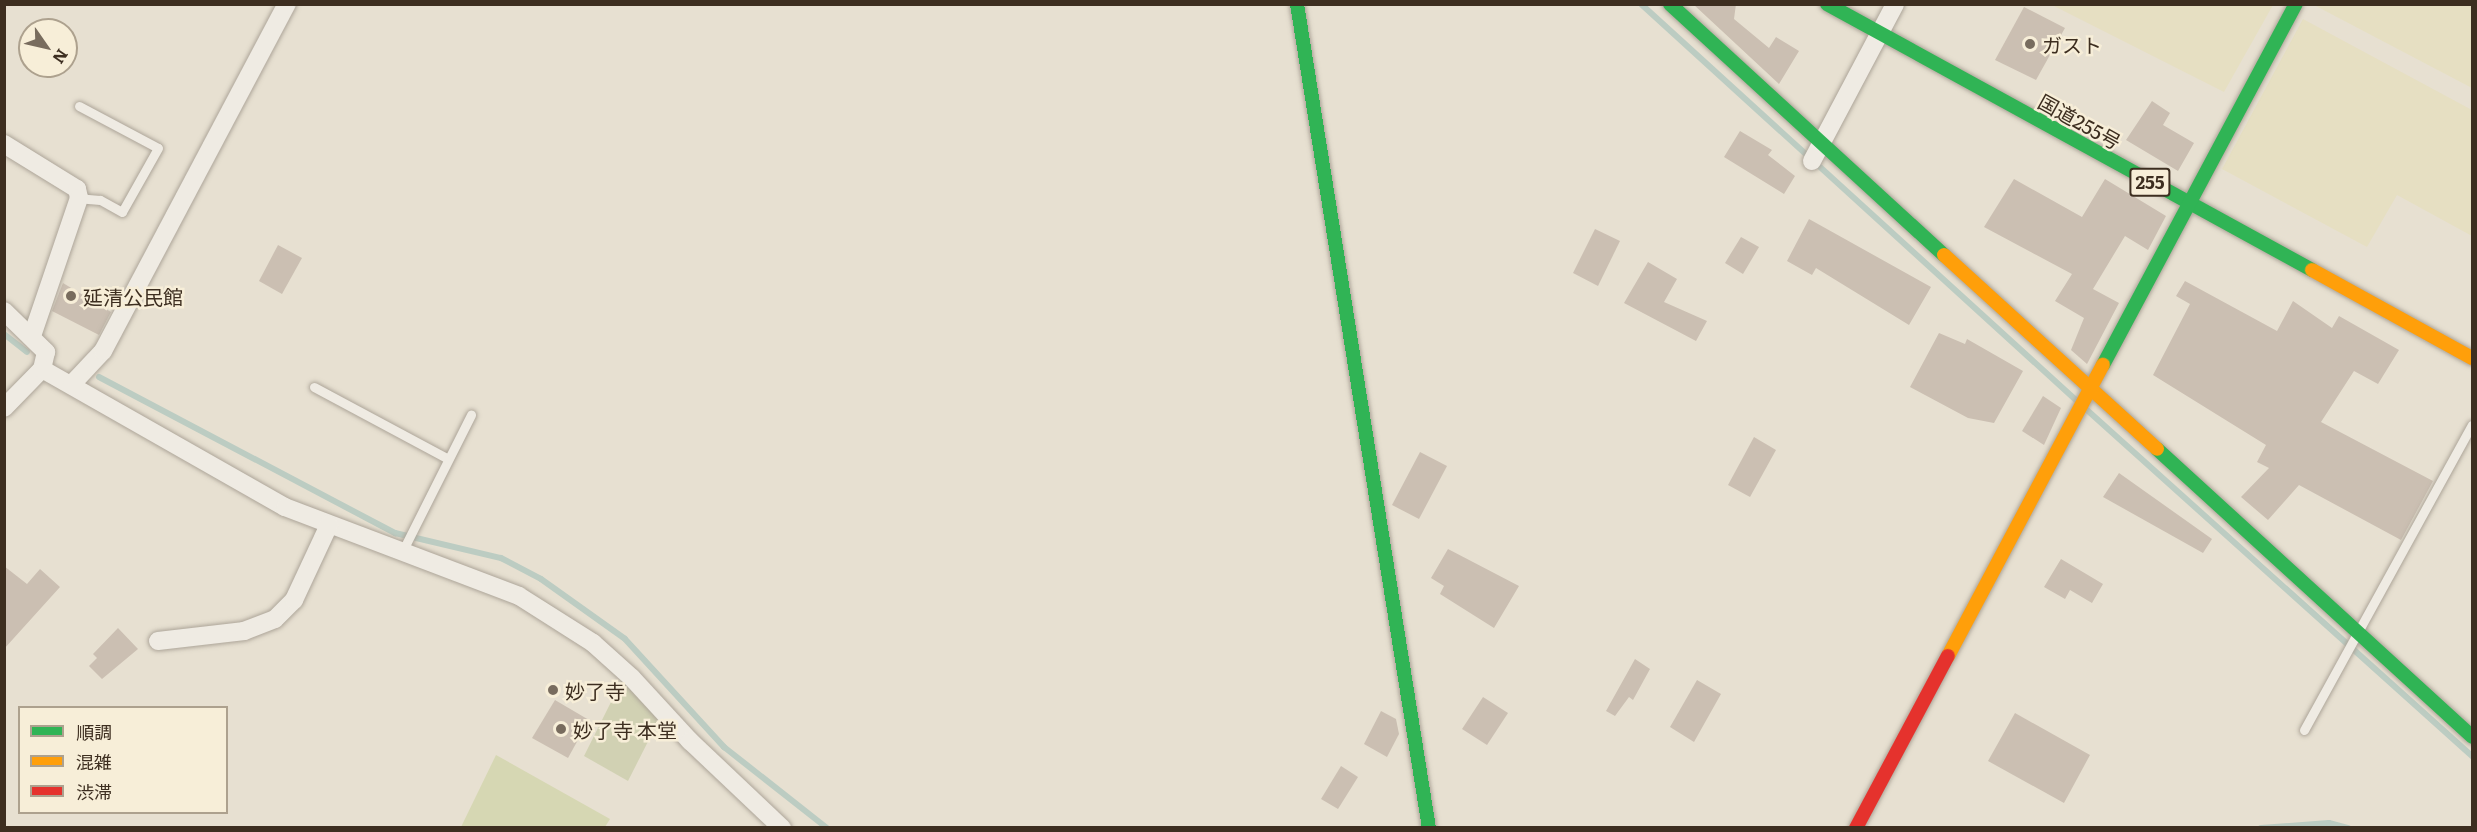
<!DOCTYPE html>
<html>
<head>
<meta charset="utf-8">
<style>
	body { margin:0 }
	#map { position:relative; width:2477px; height:832px; overflow:hidden; background:#e7e0d1; font-family:Literata,"Noto Sans JP",serif }
	div>[style] { position:absolute }
	.farmland>* { inset:0; background:#e6dfc2 }
	.green>* { inset:0; background:#d6d7b3 }
	.cemetery>* { inset:0; background:#d1d1b3 }
	.stream>* { height:6px; margin:-3px; padding:0 3px; transform-origin:3px; border-radius:3px; background:#bcccc2 }
	.building>* { inset:0; background:#cbbfb2 }
	.roads { filter:drop-shadow(0 0 2px #ada599) drop-shadow(0 0 2px #ada599) }
	.lane>* { height:9px; margin:-4.5px; padding:0 4.5px; transform-origin:4.5px; border-radius:4.5px; background:#efebe3 }
	.street>* { height:18px; margin:-9px; padding:0 9px; transform-origin:9px; border-radius:9px; background:#efebe3 }
	.fast>* { height:14px; margin:-7px; padding:0 7px; transform-origin:7px; border-radius:7px; background:#30b455 }
	.slow>* { height:14px; margin:-7px; padding:0 7px; transform-origin:7px; border-radius:7px; background:#ff9f0a }
	.jam>* { height:14px; margin:-7px; padding:0 7px; transform-origin:7px; border-radius:7px; background:#e5322d }
	.dots>* { width:16px; height:16px; translate:-50% -50%; box-sizing:border-box; border:3px solid #f7eed8; border-radius:50% }
	span { translate:-50% -50%; white-space:nowrap; text-align:center; line-height:1.15; -webkit-text-stroke:5px #f7eed8; paint-order:stroke }
	.shield-label span { padding:2px 4px; background:#f7eed8; border:2px solid; border-radius:4px; -webkit-text-stroke-width:0 }
	.shield-label { font-size:18px; color:#3d2e20; font-weight:700 }
	.poi-label { font-size:20px; color:#3d2e20 }
	.left { translate:0 -50%; text-align:left }
	.street-label { font-size:20px; color:#3d2e20 }
	.frame { position:absolute; inset:0; border:6px solid #3d2e20; pointer-events:none }
	.legend { position:absolute; left:18px; top:706px; width:210px; height:108px; box-sizing:border-box; background:#f7eed8; border:2px solid #ada18e; margin:0; padding:8px 10px; list-style:none; font-size:18px; color:#3d2e20 }
	.legend li { display:flex; align-items:center; gap:12px; height:30px }
	.legend b { width:30px; border:2px solid #ada18e }
	.north { position:absolute; left:18px; top:18px; width:60px; height:60px; box-sizing:border-box; background:#f7eed8; border:2px solid #ada18e; border-radius:50%; rotate:124deg; font-size:16px; font-weight:700; line-height:24px; text-align:center; color:#3d2e20 }
	.north::after { content:''; display:block; margin:auto; width:21px; height:27px; background:#786c5e; clip-path:polygon(50% 0,100% 100%,50% 72%,0 100%) }
</style>
</head>
<body>
<div id="map">
	<div class="farmland">
		<i style="clip-path:polygon(2273px 5px,2224px 92px,2052px 5px,2273px 4px)"></i>
		<i style="clip-path:polygon(2314px 5px,2472px 5px,2472px 88px)"></i>
		<i style="clip-path:polygon(2303px 19px,2472px 110px,2472px 236px,2397px 195px,2367px 247px,2222px 169px)"></i>
	</div>
	<div class="green">
		<i style="clip-path:polygon(496px 755px,610px 819px,605px 827px,461px 827px)"></i>
	</div>
	<div class="cemetery">
		<i style="clip-path:polygon(623px 678px,662px 714px,628px 781px,584px 756px)"></i>
	</div>
	<div class="stream">
		<i style="left:1641px;top:4px;width:590px;rotate:42.32deg"></i>
		<i style="left:4px;top:334px;width:29px;rotate:38deg"></i>
		<i style="left:99px;top:377px;width:335px;rotate:27.8deg"></i>
		<i style="left:395px;top:533px;width:109px;rotate:13.3deg"></i>
		<i style="left:501px;top:558px;width:45px;rotate:27.7deg"></i>
		<i style="left:541px;top:579px;width:103px;rotate:35.5deg"></i>
		<i style="left:625px;top:639px;width:147px;rotate:47.5deg"></i>
		<i style="left:724px;top:747px;width:131px;rotate:38.2deg"></i>
		<i style="left:2087px;top:410px;width:518px;rotate:41.95deg"></i>
		<i style="left:2261px;top:828px;width:68px;rotate:-4.2deg"></i>
		<i style="left:2329px;top:823px;width:20px;rotate:15deg"></i>
	</div>
	<div class="building">
		<i style="clip-path:polygon(1693px 4px,1736px 4px,1734px 19px,1769px 48px,1776px 37px,1799px 51px,1779px 84px)"></i>
		<i style="clip-path:polygon(2024px 7px,2065px 28px,2036px 80px,1995px 60px)"></i>
		<i style="clip-path:polygon(2152px 101px,2170px 113px,2163px 125px,2194px 143px,2178px 171px,2126px 140px)"></i>
		<i style="clip-path:polygon(1740px 131px,1772px 150px,1768px 155px,1795px 176px,1784px 194px,1724px 157px)"></i>
		<i style="clip-path:polygon(2014px 179px,2082px 217px,2105px 179px,2166px 216px,2148px 250px,2125px 236px,2093px 289px,2119px 303px,2087px 364px,2071px 350px,2084px 318px,2055px 301px,2072px 274px,1984px 227px)"></i>
		<i style="clip-path:polygon(1809px 219px,1931px 287px,1909px 325px,1816px 268px,1812px 275px,1787px 261px)"></i>
		<i style="clip-path:polygon(1595px 229px,1620px 241px,1598px 286px,1573px 273px)"></i>
		<i style="clip-path:polygon(1741px 237px,1759px 247px,1743px 274px,1725px 263px)"></i>
		<i style="clip-path:polygon(278px 245px,302px 258px,282px 294px,259px 281px)"></i>
		<i style="clip-path:polygon(1648px 262px,1677px 279px,1664px 302px,1707px 321px,1696px 341px,1624px 303px)"></i>
		<i style="clip-path:polygon(2185px 281px,2277px 331px,2293px 301px,2332px 328px,2339px 316px,2399px 350px,2378px 384px,2354px 371px,2321px 422px,2433px 481px,2401px 540px,2299px 485px,2268px 520px,2241px 497px,2269px 468px,2257px 462px,2266px 445px,2153px 375px,2190px 304px,2176px 296px)"></i>
		<i style="clip-path:polygon(63px 283px,111px 312px,99px 335px,52px 311px)"></i>
		<i style="clip-path:polygon(1939px 333px,1965px 344px,1967px 339px,2023px 371px,1994px 423px,1968px 418px,1910px 387px)"></i>
		<i style="clip-path:polygon(2043px 396px,2061px 408px,2044px 445px,2022px 431px)"></i>
		<i style="clip-path:polygon(1754px 437px,1776px 450px,1750px 497px,1728px 485px)"></i>
		<i style="clip-path:polygon(1420px 452px,1447px 466px,1419px 519px,1392px 505px)"></i>
		<i style="clip-path:polygon(2119px 473px,2212px 539px,2203px 553px,2103px 497px)"></i>
		<i style="clip-path:polygon(1448px 549px,1519px 586px,1494px 628px,1440px 594px,1444px 586px,1431px 578px)"></i>
		<i style="clip-path:polygon(2061px 559px,2103px 584px,2092px 603px,2070px 590px,2065px 599px,2044px 587px)"></i>
		<i style="clip-path:polygon(4px 566px,27px 584px,40px 569px,60px 587px,4px 649px)"></i>
		<i style="clip-path:polygon(118px 628px,138px 649px,102px 679px,89px 666px,97px 658px,93px 654px)"></i>
		<i style="clip-path:polygon(1635px 659px,1650px 669px,1633px 700px,1629px 697px,1615px 716px,1606px 711px)"></i>
		<i style="clip-path:polygon(1697px 680px,1721px 694px,1694px 742px,1670px 727px)"></i>
		<i style="clip-path:polygon(1483px 697px,1508px 713px,1487px 745px,1462px 729px)"></i>
		<i style="clip-path:polygon(555px 700px,589px 720px,568px 758px,532px 738px)"></i>
		<i style="clip-path:polygon(1381px 711px,1396px 719px,1399px 734px,1387px 757px,1364px 744px)"></i>
		<i style="clip-path:polygon(2015px 713px,2090px 755px,2064px 803px,1988px 761px)"></i>
		<i style="clip-path:polygon(1341px 766px,1358px 777px,1338px 809px,1321px 799px)"></i>
	</div>
	<div class="roads">
		<div class="lane">
			<i style="left:79px;top:106px;width:89px;rotate:28deg"></i>
			<i style="left:158px;top:148px;width:73px;rotate:119.4deg"></i>
			<i style="left:122px;top:212px;width:25px;rotate:-151deg"></i>
			<i style="left:100px;top:200px;width:21px;rotate:-175deg"></i>
			<i style="left:314px;top:387px;width:152px;rotate:28.2deg"></i>
			<i style="left:401px;top:554px;width:156px;rotate:-63.3deg"></i>
			<i style="left:2304px;top:730px;width:348px;rotate:-61.2deg"></i>
		</div>
		<div class="street">
			<i style="left:4px;top:144px;width:86px;rotate:31.7deg"></i>
			<i style="left:77px;top:189px;width:9px;rotate:77deg"></i>
			<i style="left:79px;top:198px;width:143px;rotate:108.8deg"></i>
			<i style="left:1812px;top:161px;width:178px;rotate:-62.1deg"></i>
			<i style="left:4px;top:311px;width:59px;rotate:44.3deg"></i>
			<i style="left:46px;top:352px;width:17px;rotate:103deg"></i>
			<i style="left:42px;top:369px;width:54px;rotate:134.3deg"></i>
			<i style="left:42px;top:369px;width:279px;rotate:29.6deg"></i>
			<i style="left:285px;top:507px;width:250px;rotate:20.8deg"></i>
			<i style="left:519px;top:596px;width:88px;rotate:32.4deg"></i>
			<i style="left:593px;top:643px;width:52px;rotate:41.9deg"></i>
			<i style="left:632px;top:678px;width:86px;rotate:47.4deg"></i>
			<i style="left:690px;top:741px;width:127px;rotate:43.4deg"></i>
			<i style="left:72px;top:384px;width:45px;rotate:-46.8deg"></i>
			<i style="left:103px;top:351px;width:393px;rotate:-62.1deg"></i>
			<i style="left:158px;top:641px;width:87px;rotate:-6.6deg"></i>
			<i style="left:244px;top:631px;width:33px;rotate:-21deg"></i>
			<i style="left:275px;top:619px;width:27px;rotate:-45deg"></i>
			<i style="left:294px;top:600px;width:83px;rotate:-65deg"></i>
		</div>
		<div class="fast">
			<i style="left:1297px;top:4px;width:835px;rotate:80.9deg"></i>
			<i style="left:1670px;top:4px;width:372px;rotate:42.5deg"></i>
			<i style="left:1827px;top:4px;width:553px;rotate:28.74deg"></i>
			<i style="left:2103px;top:365px;width:409px;rotate:-61.9deg"></i>
			<i style="left:2157px;top:449px;width:427px;rotate:42.4deg"></i>
		</div>
		<div class="slow">
			<i style="left:1944px;top:255px;width:288px;rotate:42.3deg"></i>
			<i style="left:2312px;top:270px;width:183px;rotate:28.8deg"></i>
			<i style="left:1948px;top:656px;width:330px;rotate:-62deg"></i>
		</div>
		<div class="jam">
			<i style="left:1856px;top:828px;width:195px;rotate:-61.9deg"></i>
		</div>
	</div>
	<div class="dots">
		<i style="left:2030px;top:44px;background:#786c5e"></i>
		<i style="left:71px;top:296px;background:#786c5e"></i>
		<i style="left:553px;top:690px;background:#786c5e"></i>
		<i style="left:561px;top:729px;background:#786c5e"></i>
	</div>
	<div class="shield-label">
		<span style="left:2150px;top:182px">255</span>
	</div>
	<div class="poi-label">
		<span class="left" style="left:2042px;top:44px">ガスト</span>
		<span class="left" style="left:83px;top:296px">延清公民館</span>
		<span class="left" style="left:565px;top:690px">妙了寺</span>
		<span class="left" style="left:573px;top:729px">妙了寺 本堂</span>
	</div>
	<div class="street-label">
		<span style="left:2080px;top:121px;rotate:29deg">国道255号</span>
	</div>
	<div class="frame"></div>
	<ul class="legend">
	<li><b style="height:8px;background:#30b455"></b>順調</li>
	<li><b style="height:8px;background:#ff9f0a"></b>混雑</li>
	<li><b style="height:8px;background:#e5322d"></b>渋滞</li>
	</ul>
	<div class="north">N</div>
</div>
</body>
</html>
